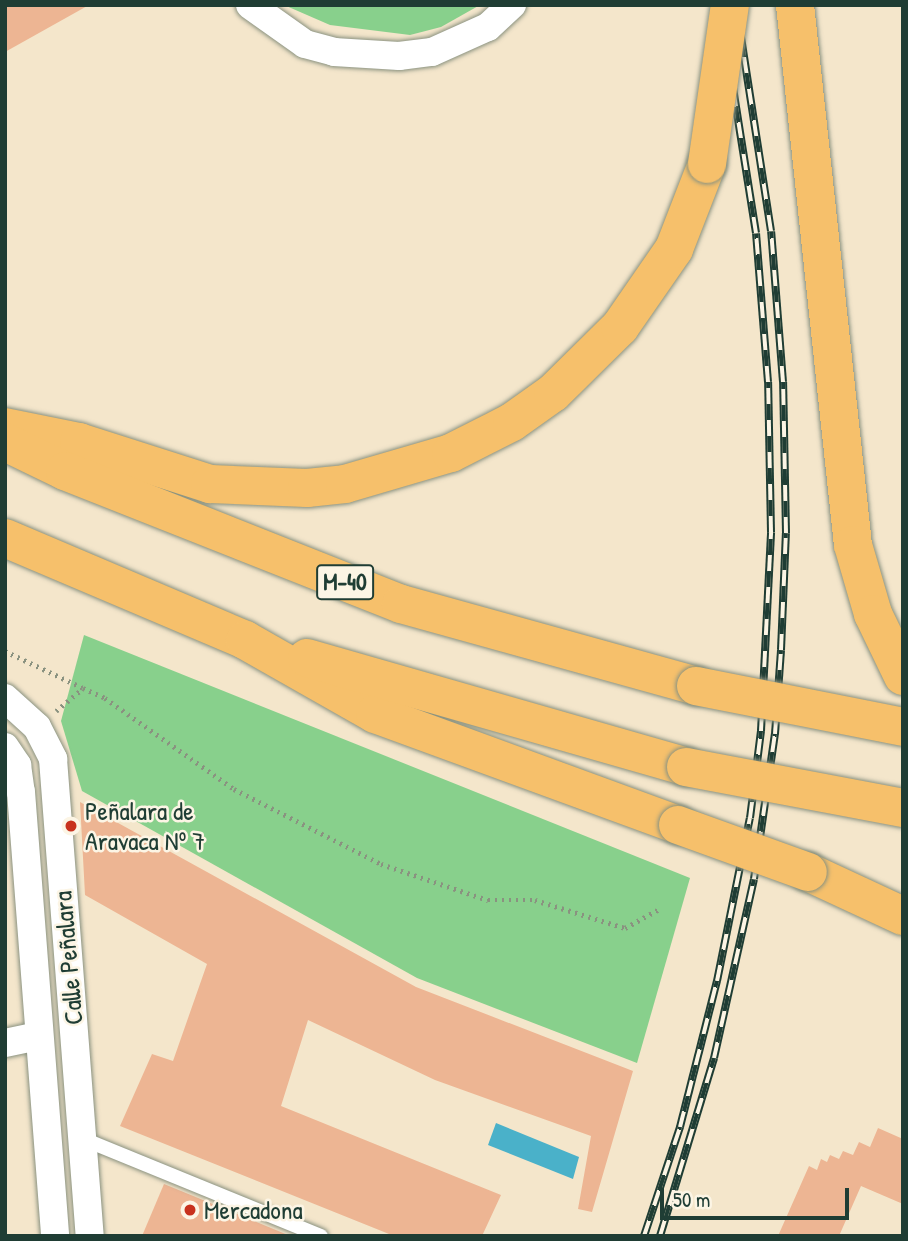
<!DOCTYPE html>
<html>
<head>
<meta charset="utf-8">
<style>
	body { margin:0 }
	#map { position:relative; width:908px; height:1241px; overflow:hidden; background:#f4e6cb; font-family:"Patrick Hand",sans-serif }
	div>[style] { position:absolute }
	.green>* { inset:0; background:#88d08c }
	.water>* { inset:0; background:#4ab1c9 }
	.building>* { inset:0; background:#edb593 }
	.path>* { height:4.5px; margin-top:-2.25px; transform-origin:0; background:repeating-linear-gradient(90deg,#8a9280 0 2px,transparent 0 7px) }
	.roads { filter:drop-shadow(0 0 2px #8a9280) drop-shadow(0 0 2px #8a9280) }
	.service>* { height:14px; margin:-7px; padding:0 7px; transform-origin:7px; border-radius:7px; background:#fff }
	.minor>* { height:28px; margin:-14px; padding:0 14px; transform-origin:14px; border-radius:14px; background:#fff }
	.motorway>* { height:38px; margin:-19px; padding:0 19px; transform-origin:19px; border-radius:19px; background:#f6c06b }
	.rail>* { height:8px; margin-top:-4px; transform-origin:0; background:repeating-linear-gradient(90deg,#fcf5e5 0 16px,#1f3d34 0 32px); box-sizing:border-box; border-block:2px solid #1f3d34 }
	.bridges { filter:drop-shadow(0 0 2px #8a9280) drop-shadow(0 0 2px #8a9280) }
	.motorway-bridge>* { height:38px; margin:-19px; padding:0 19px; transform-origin:19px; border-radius:19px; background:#f6c06b }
	.dots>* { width:19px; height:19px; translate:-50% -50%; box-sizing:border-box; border:4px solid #fcf5e5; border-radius:50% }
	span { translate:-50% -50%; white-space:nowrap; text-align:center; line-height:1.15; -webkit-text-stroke:5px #fcf5e5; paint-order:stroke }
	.shield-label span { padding:2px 5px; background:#fcf5e5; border:2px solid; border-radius:5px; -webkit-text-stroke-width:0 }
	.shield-label { font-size:24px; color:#1f3d34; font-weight:700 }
	.poi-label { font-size:26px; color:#1f3d34 }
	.left { translate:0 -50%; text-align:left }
	.street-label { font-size:26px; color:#1f3d34 }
	.frame { position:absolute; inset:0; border:7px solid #1f3d34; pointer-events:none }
	.scale { position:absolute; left:660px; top:1188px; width:189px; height:32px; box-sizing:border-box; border:4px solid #1f3d34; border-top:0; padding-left:9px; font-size:21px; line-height:24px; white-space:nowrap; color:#1f3d34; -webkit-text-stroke:5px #fcf5e5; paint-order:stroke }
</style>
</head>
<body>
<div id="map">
	<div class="green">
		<i style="clip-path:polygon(284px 5px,480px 5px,441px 27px,410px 35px,330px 25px)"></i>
		<i style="clip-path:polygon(84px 635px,690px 878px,637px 1063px,417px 978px,82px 791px,61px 721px)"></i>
	</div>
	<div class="water">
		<i style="clip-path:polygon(496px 1123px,579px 1157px,573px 1179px,488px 1145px)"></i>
	</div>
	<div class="building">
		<i style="clip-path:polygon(5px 5px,89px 5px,5px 52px)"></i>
		<i style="clip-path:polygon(80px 802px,416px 987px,633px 1071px,592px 1212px,578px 1209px,591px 1136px,435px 1080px,308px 1020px,281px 1106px,501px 1195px,482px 1236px,394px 1236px,120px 1126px,152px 1054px,173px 1061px,207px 964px,85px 895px)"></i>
		<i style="clip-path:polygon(878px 1128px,903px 1139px,903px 1204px,861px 1186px,839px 1236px,778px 1236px,809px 1166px,817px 1170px,821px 1159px,827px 1162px,830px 1155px,839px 1159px,843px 1151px,853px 1155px,859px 1142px,870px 1147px)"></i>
		<i style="clip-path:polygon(164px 1184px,288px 1235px,288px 1236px,142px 1236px)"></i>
	</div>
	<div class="path">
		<i style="left:5px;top:651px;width:86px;rotate:25.4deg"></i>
		<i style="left:56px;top:711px;width:35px;rotate:-40deg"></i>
		<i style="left:83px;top:688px;width:24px;rotate:24deg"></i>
		<i style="left:105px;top:698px;width:158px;rotate:35.2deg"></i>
		<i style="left:234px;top:789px;width:165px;rotate:27deg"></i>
		<i style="left:381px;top:864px;width:113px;rotate:18.6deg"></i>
		<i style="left:488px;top:900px;width:47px"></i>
		<i style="left:535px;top:900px;width:94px;rotate:17.3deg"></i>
		<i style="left:625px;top:928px;width:38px;rotate:-29deg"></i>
	</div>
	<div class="roads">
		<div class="service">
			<i style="left:83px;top:1139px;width:257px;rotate:22.2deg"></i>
		</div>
		<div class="minor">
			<i style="left:250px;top:5px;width:67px;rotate:35.3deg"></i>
			<i style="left:305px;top:44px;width:30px;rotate:15deg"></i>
			<i style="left:334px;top:52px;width:65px;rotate:3.5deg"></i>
			<i style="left:399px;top:56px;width:33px;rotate:-7deg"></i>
			<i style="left:432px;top:52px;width:61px;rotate:-24.1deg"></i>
			<i style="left:488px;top:27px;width:33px;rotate:-43deg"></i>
			<i style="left:5px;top:698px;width:43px;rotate:42.2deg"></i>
			<i style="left:37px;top:727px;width:36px;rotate:63deg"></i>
			<i style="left:53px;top:759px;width:478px;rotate:85.6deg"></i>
			<i style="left:5px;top:747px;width:22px;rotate:56deg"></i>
			<i style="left:17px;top:765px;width:27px;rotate:82deg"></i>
			<i style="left:21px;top:792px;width:445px;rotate:85.6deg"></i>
			<i style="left:5px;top:1043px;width:34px;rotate:-12deg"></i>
		</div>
		<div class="motorway">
			<i style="left:795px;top:5px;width:543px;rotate:83.87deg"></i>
			<i style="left:853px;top:545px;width:72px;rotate:73.8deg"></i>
			<i style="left:873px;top:614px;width:69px;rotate:64.2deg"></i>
			<i style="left:5px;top:427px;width:76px;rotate:11.5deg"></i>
			<i style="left:79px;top:442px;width:138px;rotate:17.8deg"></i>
			<i style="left:210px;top:484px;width:97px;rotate:2.4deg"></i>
			<i style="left:307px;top:488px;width:38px;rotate:-6deg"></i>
			<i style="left:345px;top:484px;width:110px;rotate:-16.3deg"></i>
			<i style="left:451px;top:453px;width:68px;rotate:-26.9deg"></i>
			<i style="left:512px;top:422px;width:50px;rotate:-35.3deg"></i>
			<i style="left:553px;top:393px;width:94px;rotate:-44.6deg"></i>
			<i style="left:620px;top:327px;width:95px;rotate:-55.3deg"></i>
			<i style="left:674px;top:249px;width:91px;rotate:-68.8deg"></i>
			<i style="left:5px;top:442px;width:67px;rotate:25.8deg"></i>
			<i style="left:65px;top:471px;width:361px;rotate:21.6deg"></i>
			<i style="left:401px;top:604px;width:306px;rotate:15.5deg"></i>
			<i style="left:5px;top:538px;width:261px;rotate:23deg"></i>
			<i style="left:245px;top:640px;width:150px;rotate:29.6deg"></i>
			<i style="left:375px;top:714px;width:323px;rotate:20.1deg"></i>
			<i style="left:307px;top:658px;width:394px;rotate:16deg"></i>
			<i style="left:808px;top:872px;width:105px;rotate:24.9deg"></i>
		</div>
	</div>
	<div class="rail">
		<i style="left:644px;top:1236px;width:115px;rotate:-71.7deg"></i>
		<i style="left:680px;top:1127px;width:151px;rotate:-75.8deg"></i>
		<i style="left:717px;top:981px;width:166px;rotate:-78.6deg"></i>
		<i style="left:750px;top:818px;width:88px;rotate:-82.8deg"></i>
		<i style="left:761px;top:731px;width:199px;rotate:-87.1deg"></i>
		<i style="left:771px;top:532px;width:150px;rotate:-91.1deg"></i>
		<i style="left:768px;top:382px;width:149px;rotate:-94.6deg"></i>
		<i style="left:756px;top:233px;width:231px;rotate:-99deg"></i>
		<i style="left:660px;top:1236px;width:186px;rotate:-73.1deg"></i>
		<i style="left:714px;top:1058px;width:183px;rotate:-77.4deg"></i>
		<i style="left:754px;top:879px;width:147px;rotate:-81.8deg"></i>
		<i style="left:775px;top:734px;width:84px;rotate:-85.9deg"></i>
		<i style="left:781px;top:650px;width:117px;rotate:-87.6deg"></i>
		<i style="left:786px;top:533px;width:151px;rotate:-91.1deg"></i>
		<i style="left:783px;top:382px;width:151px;rotate:-94.5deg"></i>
		<i style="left:771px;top:231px;width:229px;rotate:-98.8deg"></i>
	</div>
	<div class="bridges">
		<div class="motorway-bridge">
			<i style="left:707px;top:164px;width:161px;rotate:-81.8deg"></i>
			<i style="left:696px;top:686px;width:211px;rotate:11.2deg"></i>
			<i style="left:686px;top:767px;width:221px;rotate:10.7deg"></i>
			<i style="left:678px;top:825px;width:138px;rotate:19.9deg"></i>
		</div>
	</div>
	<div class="dots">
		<i style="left:71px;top:826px;background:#c8321e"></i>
		<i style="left:190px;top:1210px;background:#c8321e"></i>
	</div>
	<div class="shield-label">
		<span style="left:345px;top:582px">M-40</span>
	</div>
	<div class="poi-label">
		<span class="left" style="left:85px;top:826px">Peñalara de<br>Aravaca Nº 7</span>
		<span class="left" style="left:204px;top:1210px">Mercadona</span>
	</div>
	<div class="street-label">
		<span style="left:68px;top:958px;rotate:-95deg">Calle Peñalara</span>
	</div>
	<div class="frame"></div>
	<div class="scale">50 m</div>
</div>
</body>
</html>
